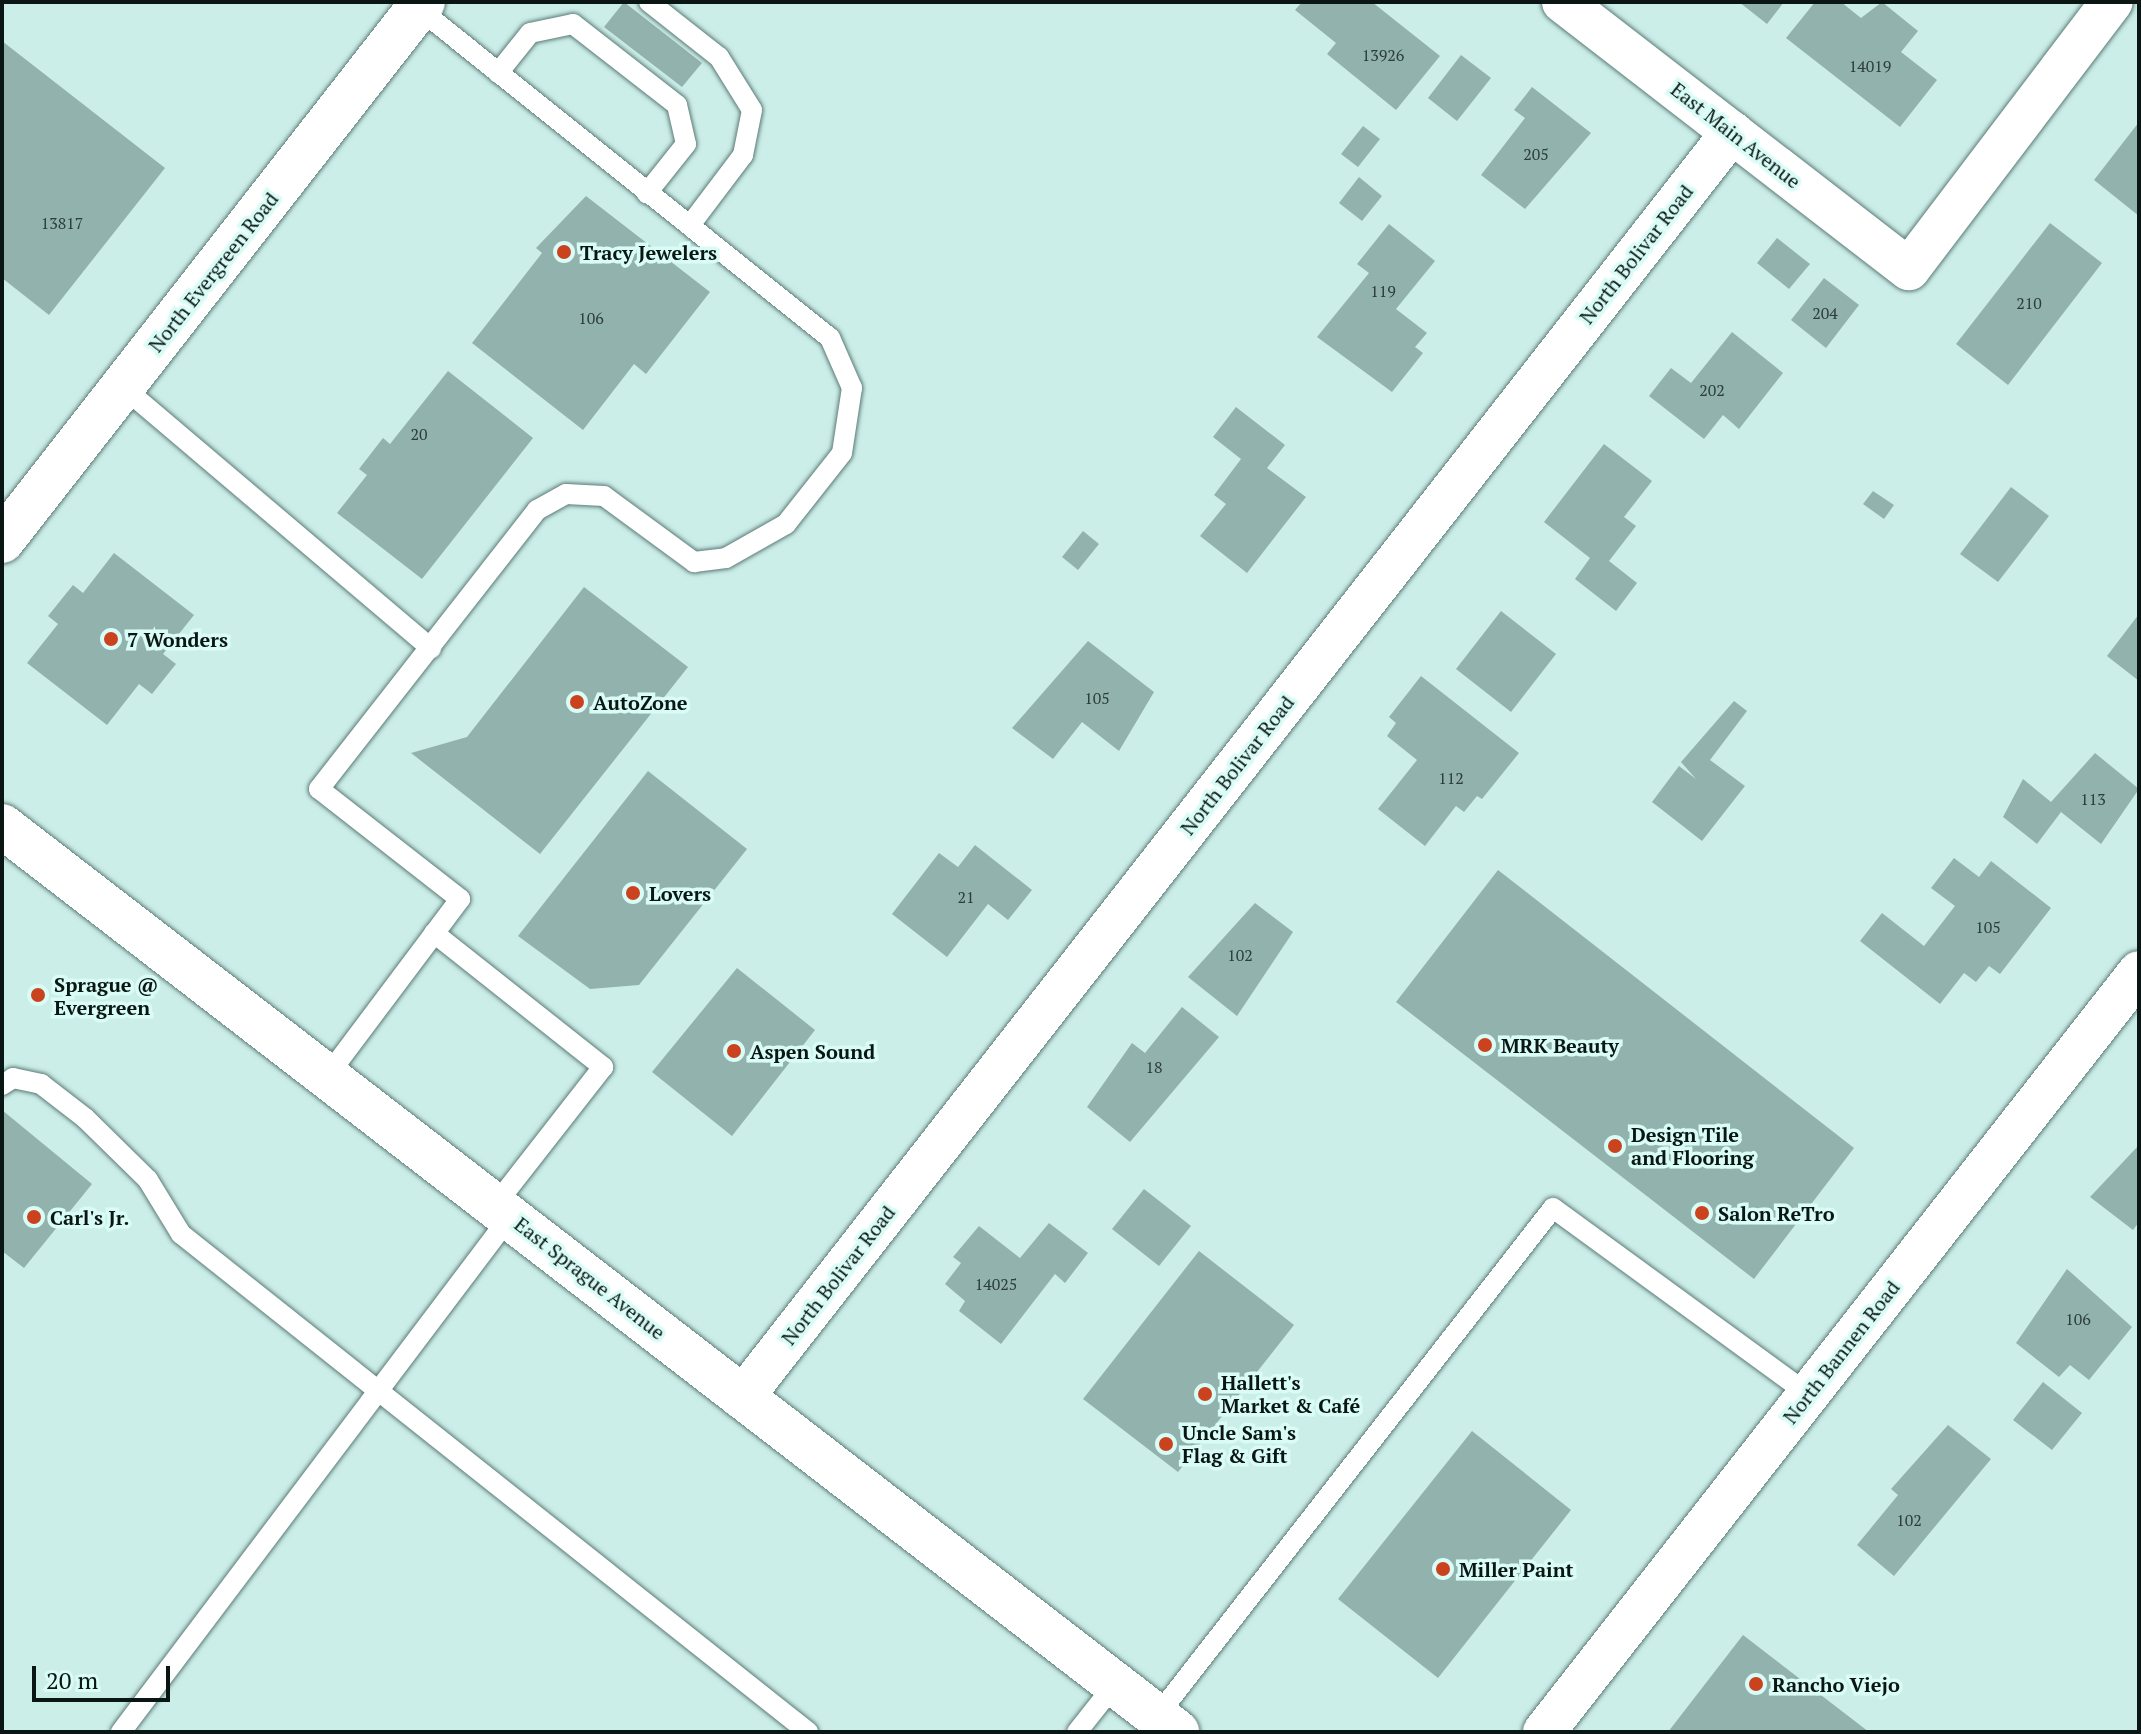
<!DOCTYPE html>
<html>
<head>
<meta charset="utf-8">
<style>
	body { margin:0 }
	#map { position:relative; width:2141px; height:1734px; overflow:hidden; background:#cceee9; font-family:"PT Serif",serif }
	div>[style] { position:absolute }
	.building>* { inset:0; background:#92b2ad }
	.roads { filter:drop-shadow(0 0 2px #5c7b77) drop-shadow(0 0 2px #5c7b77) }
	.lane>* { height:20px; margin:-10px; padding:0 10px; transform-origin:10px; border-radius:10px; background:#fff }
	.street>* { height:42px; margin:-21px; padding:0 21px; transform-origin:21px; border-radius:21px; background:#fff }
	.primary>* { height:44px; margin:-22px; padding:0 22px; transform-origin:22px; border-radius:22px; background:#fff }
	.dots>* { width:22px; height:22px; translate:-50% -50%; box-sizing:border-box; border:4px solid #d9fcf6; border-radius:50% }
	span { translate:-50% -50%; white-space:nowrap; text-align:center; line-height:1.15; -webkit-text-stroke:7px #d9fcf6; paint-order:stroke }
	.number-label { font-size:16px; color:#2c3d3a }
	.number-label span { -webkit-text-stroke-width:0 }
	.street-label { font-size:20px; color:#0a1614 }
	.poi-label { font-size:20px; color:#0a1614; font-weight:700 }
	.left { translate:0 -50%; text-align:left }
	.frame { position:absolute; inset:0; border:4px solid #0a1614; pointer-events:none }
	.scale { position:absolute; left:32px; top:1666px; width:138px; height:36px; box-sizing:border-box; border:4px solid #0a1614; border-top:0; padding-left:10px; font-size:24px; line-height:28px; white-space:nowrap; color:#0a1614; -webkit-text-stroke:6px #d9fcf6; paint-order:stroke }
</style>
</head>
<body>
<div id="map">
	<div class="building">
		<i style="clip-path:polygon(624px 2px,702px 63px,682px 87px,604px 27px)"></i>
		<i style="clip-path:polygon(1302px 2px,1372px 2px,1440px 56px,1396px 110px,1327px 54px,1336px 43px,1295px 10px)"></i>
		<i style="clip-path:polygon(1739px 2px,1784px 2px,1767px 24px)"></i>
		<i style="clip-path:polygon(1815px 2px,1841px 2px,1861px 18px,1882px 2px,1918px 31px,1901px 52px,1937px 80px,1900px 127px,1786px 38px)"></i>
		<i style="clip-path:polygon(2px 41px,165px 168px,49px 315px,2px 278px)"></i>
		<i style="clip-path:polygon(1461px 55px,1491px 78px,1457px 121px,1428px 98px)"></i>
		<i style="clip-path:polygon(1532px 87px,1591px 133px,1525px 209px,1481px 175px,1525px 118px,1514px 110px)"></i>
		<i style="clip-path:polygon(2139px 122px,2139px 216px,2094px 180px)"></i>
		<i style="clip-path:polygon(1363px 126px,1380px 139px,1358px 167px,1341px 154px)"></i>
		<i style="clip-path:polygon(1359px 177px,1382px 196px,1362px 221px,1339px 203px)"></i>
		<i style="clip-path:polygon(586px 196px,710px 292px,646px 374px,634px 364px,583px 430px,472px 343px,542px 253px,536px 248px)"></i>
		<i style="clip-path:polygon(2050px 223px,2102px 263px,2008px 385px,1956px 344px)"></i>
		<i style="clip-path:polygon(1389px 224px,1435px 261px,1396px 309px,1427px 333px,1415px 347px,1423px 353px,1392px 392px,1317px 337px,1369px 273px,1357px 264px)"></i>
		<i style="clip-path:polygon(1777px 238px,1810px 264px,1789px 289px,1757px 263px)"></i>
		<i style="clip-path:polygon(1824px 278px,1859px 305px,1826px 348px,1791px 320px)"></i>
		<i style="clip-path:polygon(1732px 332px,1783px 373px,1739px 429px,1723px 415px,1704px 439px,1649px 396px,1671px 368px,1691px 383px)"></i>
		<i style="clip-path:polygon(448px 371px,533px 438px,422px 579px,337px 513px,367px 475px,359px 469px,383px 438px,390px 444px)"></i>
		<i style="clip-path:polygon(1236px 407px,1285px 445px,1267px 468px,1306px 497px,1247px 573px,1200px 536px,1226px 504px,1214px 495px,1241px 459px,1213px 437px)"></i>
		<i style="clip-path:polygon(1604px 444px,1652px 481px,1624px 517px,1636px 526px,1609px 561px,1637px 583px,1616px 611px,1575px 579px,1590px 558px,1544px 522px)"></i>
		<i style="clip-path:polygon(2011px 487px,2049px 516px,1998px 582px,1960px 554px)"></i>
		<i style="clip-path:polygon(1873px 491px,1894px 505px,1884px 519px,1863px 504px)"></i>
		<i style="clip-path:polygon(1083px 531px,1099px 544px,1078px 570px,1062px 557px)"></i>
		<i style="clip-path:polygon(114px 553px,194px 615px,163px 654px,176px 664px,152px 694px,139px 684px,107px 725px,27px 663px,58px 624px,48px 616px,73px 585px,83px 593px)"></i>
		<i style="clip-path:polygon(584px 587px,688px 667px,540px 854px,411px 753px,467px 737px)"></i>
		<i style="clip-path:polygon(1501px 611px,1556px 654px,1511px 712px,1456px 669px)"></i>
		<i style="clip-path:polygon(2139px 614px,2139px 681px,2107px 656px)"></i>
		<i style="clip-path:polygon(1088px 641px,1154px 692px,1119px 751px,1082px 722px,1053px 759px,1012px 728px)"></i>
		<i style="clip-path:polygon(1421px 676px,1519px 753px,1482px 799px,1477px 796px,1464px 812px,1456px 806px,1425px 846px,1378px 809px,1417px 760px,1387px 736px,1396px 723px,1389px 717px)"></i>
		<i style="clip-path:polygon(1734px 701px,1747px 711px,1710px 760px,1745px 786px,1702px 841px,1652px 802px,1679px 766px,1696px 779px,1681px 762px)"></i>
		<i style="clip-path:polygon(2095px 753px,2139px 789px,2101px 844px,2061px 812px,2037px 844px,2003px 817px,2023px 779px,2051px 802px)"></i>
		<i style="clip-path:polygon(648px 771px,747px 849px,639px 985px,590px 989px,518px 936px)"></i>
		<i style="clip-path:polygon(975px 845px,1032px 890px,1008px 920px,988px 904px,947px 957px,892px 914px,939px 853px,958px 867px)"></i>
		<i style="clip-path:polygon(1954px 858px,1979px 877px,1991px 861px,2051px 908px,2000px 974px,1989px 966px,1976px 982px,1964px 973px,1940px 1004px,1860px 941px,1882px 913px,1924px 946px,1955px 906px,1931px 888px)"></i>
		<i style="clip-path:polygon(1498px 870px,1854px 1148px,1754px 1279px,1396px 1002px)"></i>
		<i style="clip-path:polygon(1255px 903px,1293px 932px,1237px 1016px,1188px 977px)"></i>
		<i style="clip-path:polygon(737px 968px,815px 1030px,732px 1136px,652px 1072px)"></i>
		<i style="clip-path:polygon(1182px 1007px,1219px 1037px,1130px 1142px,1087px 1107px,1132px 1043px,1145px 1053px)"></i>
		<i style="clip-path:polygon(2px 1110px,92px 1184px,24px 1268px,2px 1251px)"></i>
		<i style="clip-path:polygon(2139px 1145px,2139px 1222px,2133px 1230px,2090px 1197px)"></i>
		<i style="clip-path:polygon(1144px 1189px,1191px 1226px,1159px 1266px,1112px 1229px)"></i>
		<i style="clip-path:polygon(1049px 1223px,1088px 1253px,1065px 1283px,1055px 1274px,1001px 1344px,959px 1311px,965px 1301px,945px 1284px,961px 1263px,953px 1257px,979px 1226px,1020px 1258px)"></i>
		<i style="clip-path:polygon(1199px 1251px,1294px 1325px,1178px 1472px,1083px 1399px)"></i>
		<i style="clip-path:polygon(2067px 1269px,2132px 1327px,2089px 1380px,2070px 1365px,2059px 1377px,2016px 1343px)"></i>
		<i style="clip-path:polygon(2043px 1382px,2082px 1413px,2052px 1450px,2013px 1420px)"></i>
		<i style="clip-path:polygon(1948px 1425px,1991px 1459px,1894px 1576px,1857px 1545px,1898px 1495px,1891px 1489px)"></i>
		<i style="clip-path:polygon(1472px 1431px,1571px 1510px,1438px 1678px,1338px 1599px)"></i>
		<i style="clip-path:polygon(1743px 1635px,1869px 1732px,1668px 1732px)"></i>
	</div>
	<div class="roads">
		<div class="lane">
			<i style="left:649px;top:2px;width:89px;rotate:38.2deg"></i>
			<i style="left:719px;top:57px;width:62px;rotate:58.1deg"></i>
			<i style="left:752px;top:110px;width:46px;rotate:101.3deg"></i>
			<i style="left:743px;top:155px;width:88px;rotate:127.1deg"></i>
			<i style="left:498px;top:73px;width:51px;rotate:-51.3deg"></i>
			<i style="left:530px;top:33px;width:44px;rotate:-11.8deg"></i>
			<i style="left:573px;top:24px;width:132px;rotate:37.9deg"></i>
			<i style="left:677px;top:105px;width:40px;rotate:77deg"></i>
			<i style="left:686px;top:144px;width:63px;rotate:128.5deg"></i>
			<i style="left:123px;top:387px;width:404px;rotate:40.3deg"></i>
			<i style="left:434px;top:933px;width:216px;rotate:38.4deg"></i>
			<i style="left:603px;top:1067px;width:174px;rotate:128deg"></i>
			<i style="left:328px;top:1075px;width:220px;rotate:-53.1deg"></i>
			<i style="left:460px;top:899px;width:179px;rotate:-142deg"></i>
			<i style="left:319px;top:789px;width:354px;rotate:-52deg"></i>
			<i style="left:537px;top:510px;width:33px;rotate:-29deg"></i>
			<i style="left:566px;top:494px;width:38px;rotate:3deg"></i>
			<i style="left:604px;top:496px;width:112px;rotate:36.3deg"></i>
			<i style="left:694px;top:562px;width:32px;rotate:-7deg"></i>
			<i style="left:726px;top:558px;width:69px;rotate:-29.5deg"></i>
			<i style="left:786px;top:524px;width:90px;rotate:-51.7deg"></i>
			<i style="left:842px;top:453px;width:66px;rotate:-81.3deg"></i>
			<i style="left:852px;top:388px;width:55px;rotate:-113.7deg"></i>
			<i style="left:830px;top:338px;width:528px;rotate:-141.31deg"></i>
			<i style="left:2px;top:1085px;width:13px;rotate:-32deg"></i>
			<i style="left:13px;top:1078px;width:29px;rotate:12deg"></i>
			<i style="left:41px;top:1084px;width:56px;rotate:37.7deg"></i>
			<i style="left:85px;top:1118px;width:88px;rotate:44.5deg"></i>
			<i style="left:148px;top:1180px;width:63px;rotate:58.6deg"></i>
			<i style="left:181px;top:1234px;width:801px;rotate:38.46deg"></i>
			<i style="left:1157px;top:1716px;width:644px;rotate:-52.06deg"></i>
			<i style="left:1553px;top:1208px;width:316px;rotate:36.1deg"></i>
			<i style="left:121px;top:1732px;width:648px;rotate:-52.97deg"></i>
			<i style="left:1077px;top:1732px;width:61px;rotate:-51.6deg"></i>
		</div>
		<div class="street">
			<i style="left:1563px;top:2px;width:437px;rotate:37.7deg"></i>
			<i style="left:1909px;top:269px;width:335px;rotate:-52.8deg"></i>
			<i style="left:742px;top:1398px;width:1607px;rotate:-51.97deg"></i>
			<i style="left:1544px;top:1732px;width:965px;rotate:-51.94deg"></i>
		</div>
		<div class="primary">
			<i style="left:2px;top:541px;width:684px;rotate:-52.01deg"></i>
			<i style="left:2px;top:826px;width:1484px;rotate:37.63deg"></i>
		</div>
	</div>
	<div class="dots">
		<i style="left:564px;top:252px;background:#cb421f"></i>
		<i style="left:111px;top:639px;background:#cb421f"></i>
		<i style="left:577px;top:702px;background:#cb421f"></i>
		<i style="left:633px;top:893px;background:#cb421f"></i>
		<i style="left:38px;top:995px;background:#cb421f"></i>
		<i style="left:1485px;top:1045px;background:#cb421f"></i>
		<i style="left:734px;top:1051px;background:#cb421f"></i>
		<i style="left:1615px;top:1146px;background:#cb421f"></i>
		<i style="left:1702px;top:1213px;background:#cb421f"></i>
		<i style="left:34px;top:1217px;background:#cb421f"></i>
		<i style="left:1205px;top:1394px;background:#cb421f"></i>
		<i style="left:1166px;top:1444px;background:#cb421f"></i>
		<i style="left:1443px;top:1569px;background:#cb421f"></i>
		<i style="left:1756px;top:1684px;background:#cb421f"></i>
	</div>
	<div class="number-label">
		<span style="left:1383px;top:55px">13926</span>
		<span style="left:1870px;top:66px">14019</span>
		<span style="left:1536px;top:154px">205</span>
		<span style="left:62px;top:223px">13817</span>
		<span style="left:1383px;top:291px">119</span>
		<span style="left:2029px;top:303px">210</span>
		<span style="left:1825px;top:313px">204</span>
		<span style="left:591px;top:318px">106</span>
		<span style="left:1712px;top:390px">202</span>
		<span style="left:419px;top:434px">20</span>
		<span style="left:1097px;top:698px">105</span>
		<span style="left:1451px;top:778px">112</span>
		<span style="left:2093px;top:799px">113</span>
		<span style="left:966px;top:897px">21</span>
		<span style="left:1988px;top:927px">105</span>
		<span style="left:1240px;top:955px">102</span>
		<span style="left:1154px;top:1067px">18</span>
		<span style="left:996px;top:1284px">14025</span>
		<span style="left:2078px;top:1319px">106</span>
		<span style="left:1909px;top:1520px">102</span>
	</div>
	<div class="street-label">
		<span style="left:1736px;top:135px;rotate:38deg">East Main Avenue</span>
		<span style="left:1636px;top:254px;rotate:-52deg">North Bolivar Road</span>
		<span style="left:213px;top:272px;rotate:-52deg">North Evergreen Road</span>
		<span style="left:1237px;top:765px;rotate:-52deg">North Bolivar Road</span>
		<span style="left:838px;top:1275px;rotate:-52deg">North Bolivar Road</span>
		<span style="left:590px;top:1278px;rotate:38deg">East Sprague Avenue</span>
		<span style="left:1841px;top:1352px;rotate:-52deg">North Bannen Road</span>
	</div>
	<div class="poi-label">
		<span class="left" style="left:580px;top:252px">Tracy Jewelers</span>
		<span class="left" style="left:127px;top:639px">7 Wonders</span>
		<span class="left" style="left:593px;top:702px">AutoZone</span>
		<span class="left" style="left:649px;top:893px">Lovers</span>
		<span class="left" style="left:54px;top:996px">Sprague @<br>Evergreen</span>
		<span class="left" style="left:1501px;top:1045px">MRK Beauty</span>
		<span class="left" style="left:750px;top:1051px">Aspen Sound</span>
		<span class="left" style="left:1631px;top:1146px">Design Tile<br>and Flooring</span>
		<span class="left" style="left:1718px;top:1213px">Salon ReTro</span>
		<span class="left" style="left:50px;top:1217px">Carl's Jr.</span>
		<span class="left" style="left:1221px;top:1394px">Hallett's<br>Market &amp; Café</span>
		<span class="left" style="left:1182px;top:1444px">Uncle Sam's<br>Flag &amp; Gift</span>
		<span class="left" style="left:1459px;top:1569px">Miller Paint</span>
		<span class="left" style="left:1772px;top:1684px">Rancho Viejo</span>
	</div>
	<div class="frame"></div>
	<div class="scale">20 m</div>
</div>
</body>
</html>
